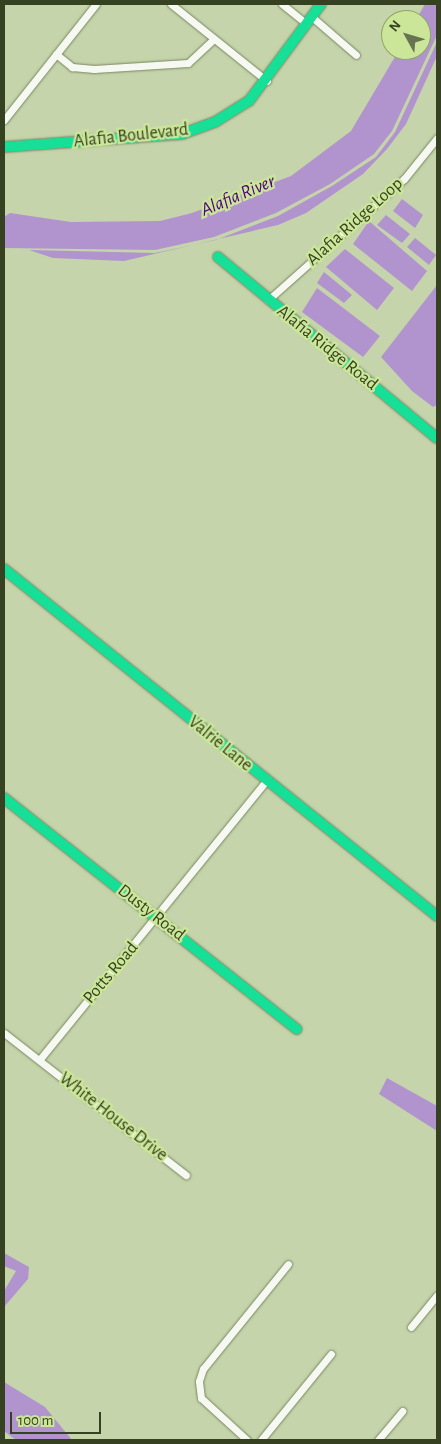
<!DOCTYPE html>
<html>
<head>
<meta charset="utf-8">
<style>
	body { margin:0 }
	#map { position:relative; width:441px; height:1444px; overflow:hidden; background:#c5d4aa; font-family:"Alegreya Sans",sans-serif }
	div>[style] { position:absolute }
	.water>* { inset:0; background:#b194ce }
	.roads { filter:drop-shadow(0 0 1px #7b8663) drop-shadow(0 0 1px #7b8663) }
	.street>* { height:7px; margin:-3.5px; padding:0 3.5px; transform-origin:3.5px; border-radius:3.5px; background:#f6f9f2 }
	.fast>* { height:10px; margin:-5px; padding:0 5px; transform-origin:5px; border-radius:5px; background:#16e098 }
	span { translate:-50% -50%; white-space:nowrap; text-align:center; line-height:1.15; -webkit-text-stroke:4.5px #cbe698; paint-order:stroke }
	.street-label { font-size:18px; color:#364121 }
	.water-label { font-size:19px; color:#4e0080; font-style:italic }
	.frame { position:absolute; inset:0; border:5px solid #364121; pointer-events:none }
	.north { position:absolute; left:381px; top:10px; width:50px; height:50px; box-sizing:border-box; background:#cbe698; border:1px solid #8fa468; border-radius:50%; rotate:309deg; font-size:14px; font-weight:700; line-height:20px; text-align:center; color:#364121 }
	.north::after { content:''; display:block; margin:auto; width:18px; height:22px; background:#687451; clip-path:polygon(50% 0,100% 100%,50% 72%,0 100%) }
	.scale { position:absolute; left:10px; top:1412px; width:91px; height:22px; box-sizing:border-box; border:2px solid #364121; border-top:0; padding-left:6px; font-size:15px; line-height:18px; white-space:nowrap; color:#364121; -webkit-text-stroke:4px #cbe698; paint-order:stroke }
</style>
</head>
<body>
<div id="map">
	<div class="water">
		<i style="clip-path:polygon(425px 4px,437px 4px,437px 35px,392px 131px,374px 154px,330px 184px,276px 213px,214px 237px,155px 250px,4px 248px,4px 217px,10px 213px,71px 222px,160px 221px,192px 213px,291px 176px,351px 131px,399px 50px,421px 50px,421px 20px,416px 20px)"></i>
		<i style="clip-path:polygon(437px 42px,437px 56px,406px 124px,387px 149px,363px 174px,306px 213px,278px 225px,124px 261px,53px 258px,29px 250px,155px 253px,216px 240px,278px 216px,332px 186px,376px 157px,395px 132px)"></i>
		<i style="clip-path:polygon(402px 199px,423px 215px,415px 228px,393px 211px)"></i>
		<i style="clip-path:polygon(386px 215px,410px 234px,402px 243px,377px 225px)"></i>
		<i style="clip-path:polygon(369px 221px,427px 271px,412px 291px,353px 244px)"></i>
		<i style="clip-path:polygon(415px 238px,436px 255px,429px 265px,407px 247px)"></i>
		<i style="clip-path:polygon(345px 249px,394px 288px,377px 310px,326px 267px)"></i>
		<i style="clip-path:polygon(324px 272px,352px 295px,344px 303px,317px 283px)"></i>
		<i style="clip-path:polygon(437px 285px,437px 405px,433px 407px,412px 391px,381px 357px)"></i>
		<i style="clip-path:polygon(317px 288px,380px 336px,363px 357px,302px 312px)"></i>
		<i style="clip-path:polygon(387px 1078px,437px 1106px,437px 1131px,379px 1094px)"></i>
		<i style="clip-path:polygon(4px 1253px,29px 1267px,28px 1279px,4px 1307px,4px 1291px,16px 1271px,4px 1266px)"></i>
		<i style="clip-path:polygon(4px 1382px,45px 1407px,72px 1440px,16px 1440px,4px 1431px)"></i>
	</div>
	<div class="roads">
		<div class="street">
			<i style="left:171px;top:4px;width:123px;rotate:38.7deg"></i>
			<i style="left:282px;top:4px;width:32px;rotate:39deg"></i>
			<i style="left:312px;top:17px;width:58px;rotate:40.8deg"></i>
			<i style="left:56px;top:54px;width:21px;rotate:39deg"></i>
			<i style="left:72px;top:67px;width:22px;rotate:5deg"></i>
			<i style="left:94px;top:69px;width:94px;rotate:-3.7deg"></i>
			<i style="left:188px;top:63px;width:35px;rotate:-43deg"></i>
			<i style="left:4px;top:120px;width:148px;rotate:-51.6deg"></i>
			<i style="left:268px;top:300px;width:182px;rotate:-41.7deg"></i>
			<i style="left:404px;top:179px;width:53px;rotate:-51.2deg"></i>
			<i style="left:4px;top:1033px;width:231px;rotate:38deg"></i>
			<i style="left:40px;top:1059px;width:358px;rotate:-50.9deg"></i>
			<i style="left:411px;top:1327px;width:41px;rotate:-50.9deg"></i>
			<i style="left:247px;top:1440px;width:62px;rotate:-137.6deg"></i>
			<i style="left:201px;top:1398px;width:17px;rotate:-97deg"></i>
			<i style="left:199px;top:1381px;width:13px;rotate:-72deg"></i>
			<i style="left:203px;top:1369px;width:135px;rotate:-51deg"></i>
			<i style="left:261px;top:1440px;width:111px;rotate:-50.9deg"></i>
			<i style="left:378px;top:1440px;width:38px;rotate:-50deg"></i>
		</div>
		<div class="fast">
			<i style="left:4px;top:147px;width:178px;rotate:-4.2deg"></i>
			<i style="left:182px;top:134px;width:35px;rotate:-20deg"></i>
			<i style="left:215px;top:122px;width:40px;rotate:-32deg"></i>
			<i style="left:249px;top:101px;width:121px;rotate:-53.4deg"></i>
			<i style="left:218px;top:257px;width:284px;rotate:39.6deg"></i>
			<i style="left:4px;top:569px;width:555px;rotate:38.71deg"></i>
			<i style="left:4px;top:798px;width:373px;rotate:38.3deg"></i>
		</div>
	</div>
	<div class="street-label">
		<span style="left:131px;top:136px;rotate:-6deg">Alafia Boulevard</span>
		<span style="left:355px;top:222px;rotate:-42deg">Alafia Ridge Loop</span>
		<span style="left:327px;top:348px;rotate:39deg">Alafia Ridge Road</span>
		<span style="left:220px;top:744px;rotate:39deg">Valrie Lane</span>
		<span style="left:151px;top:913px;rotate:38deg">Dusty Road</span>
		<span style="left:111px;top:973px;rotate:-50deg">Potts Road</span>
		<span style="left:113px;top:1117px;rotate:38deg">White House Drive</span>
	</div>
	<div class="water-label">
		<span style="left:238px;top:196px;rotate:-23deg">Alafia River</span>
	</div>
	<div class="frame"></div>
	<div class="north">N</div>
	<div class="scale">100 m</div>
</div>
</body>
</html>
